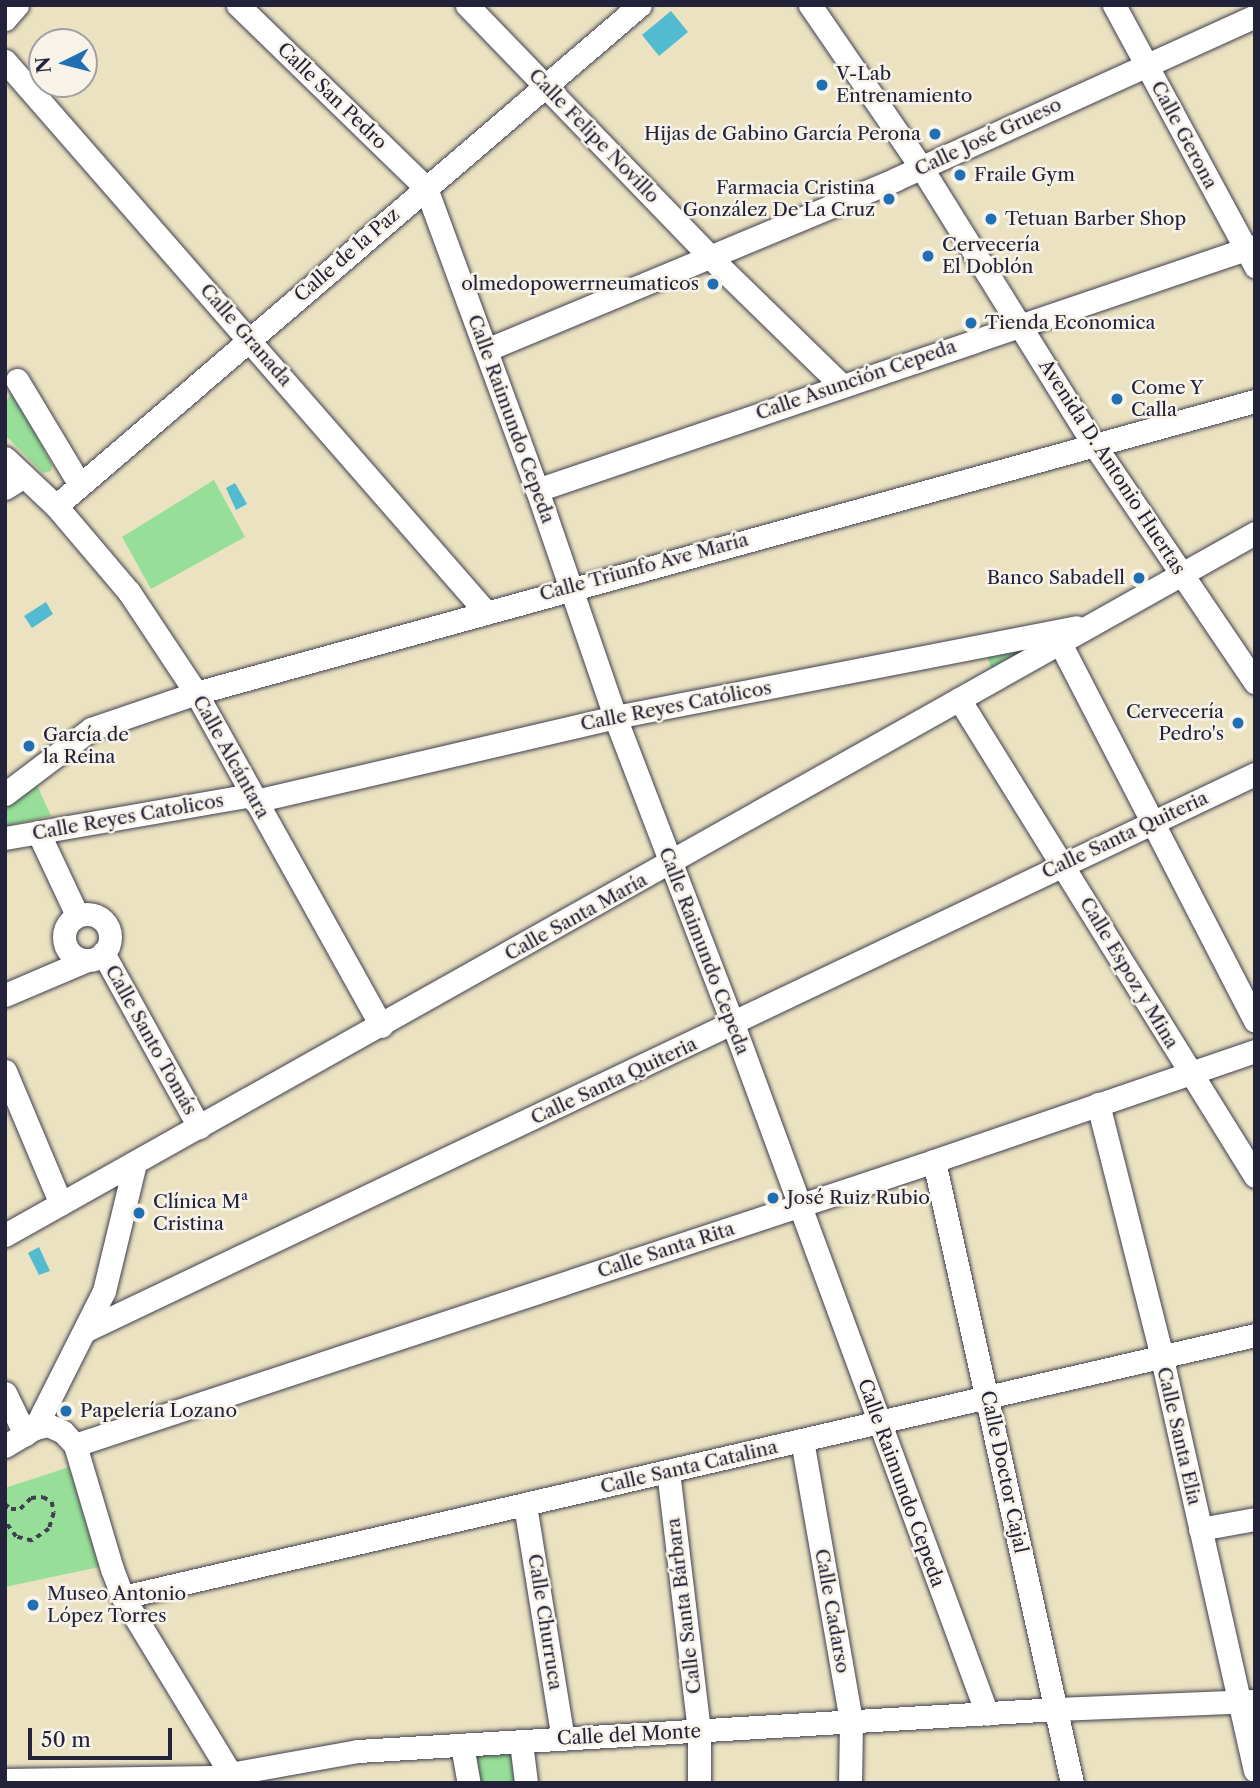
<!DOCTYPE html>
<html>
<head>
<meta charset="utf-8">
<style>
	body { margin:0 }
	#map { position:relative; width:1260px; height:1788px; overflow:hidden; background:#eae2c1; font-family:"Libre Caslon Text",serif }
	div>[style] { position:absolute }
	.green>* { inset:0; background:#97df98 }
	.water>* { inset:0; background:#52bbcf }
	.path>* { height:3.5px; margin-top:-1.75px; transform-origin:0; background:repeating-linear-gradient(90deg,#403f4f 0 5px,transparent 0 10px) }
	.roads { filter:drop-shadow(0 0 2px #403f4f) drop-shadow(0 0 2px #403f4f) }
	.minor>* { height:23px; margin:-11.5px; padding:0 11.5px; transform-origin:11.5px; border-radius:11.5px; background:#fff }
	.minor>.ring { margin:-11.5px; padding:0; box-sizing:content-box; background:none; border:23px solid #fff; border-radius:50% }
	.dots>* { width:19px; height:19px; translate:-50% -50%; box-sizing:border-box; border:4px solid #f7f3e8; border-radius:50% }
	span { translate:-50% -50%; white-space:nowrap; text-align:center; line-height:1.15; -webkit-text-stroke:5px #f7f3e8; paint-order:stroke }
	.poi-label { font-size:19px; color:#22223b }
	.left { translate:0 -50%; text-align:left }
	.right { translate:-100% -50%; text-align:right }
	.street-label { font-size:19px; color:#22223b }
	.frame { position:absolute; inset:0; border:7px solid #22223b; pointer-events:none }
	.north { position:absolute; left:28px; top:28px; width:70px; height:70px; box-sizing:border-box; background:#f7f3e8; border:2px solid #a29fa3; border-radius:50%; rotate:264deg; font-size:19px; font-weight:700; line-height:28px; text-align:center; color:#22223b }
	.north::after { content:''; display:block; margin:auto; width:24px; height:32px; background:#1f6fb2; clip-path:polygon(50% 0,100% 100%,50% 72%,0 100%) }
	.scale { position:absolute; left:28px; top:1728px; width:144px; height:32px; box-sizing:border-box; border:4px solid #22223b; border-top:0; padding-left:9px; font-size:21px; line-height:24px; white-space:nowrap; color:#22223b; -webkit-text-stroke:5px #f7f3e8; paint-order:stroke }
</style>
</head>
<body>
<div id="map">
	<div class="green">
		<i style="clip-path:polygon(13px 391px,52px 465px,51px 471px,43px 473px,5px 435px,5px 403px)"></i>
		<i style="clip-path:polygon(214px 480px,245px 537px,151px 589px,122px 537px)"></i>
		<i style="clip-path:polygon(1050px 640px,993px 674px,986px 653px)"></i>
		<i style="clip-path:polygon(37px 785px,51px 816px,5px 826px,5px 808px)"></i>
		<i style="clip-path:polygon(69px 1467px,99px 1567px,5px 1587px,5px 1488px)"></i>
		<i style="clip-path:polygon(521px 1742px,526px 1783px,469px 1783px,462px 1745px)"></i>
	</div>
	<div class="water">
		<i style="clip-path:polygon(671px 11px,688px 32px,659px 56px,642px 35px)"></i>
		<i style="clip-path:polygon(235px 483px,247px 504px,236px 510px,226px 488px)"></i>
		<i style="clip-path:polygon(46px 602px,53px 614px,32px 628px,24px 616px)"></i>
		<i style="clip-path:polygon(39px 1247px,50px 1271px,39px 1275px,28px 1253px)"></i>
	</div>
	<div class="path">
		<i style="left:5px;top:1504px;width:8px;rotate:40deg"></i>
		<i style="left:11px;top:1509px;width:9px"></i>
		<i style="left:20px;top:1509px;width:16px;rotate:-45deg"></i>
		<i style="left:31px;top:1498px;width:12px;rotate:-5deg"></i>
		<i style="left:43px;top:1497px;width:10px;rotate:29deg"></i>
		<i style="left:52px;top:1502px;width:11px;rotate:80deg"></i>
		<i style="left:54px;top:1513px;width:17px;rotate:107deg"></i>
		<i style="left:49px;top:1529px;width:21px;rotate:145deg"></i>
		<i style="left:32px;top:1541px;width:16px;rotate:-166deg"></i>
		<i style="left:16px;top:1537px;width:19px;rotate:-126deg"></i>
	</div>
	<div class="roads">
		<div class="minor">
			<i style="left:238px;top:5px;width:262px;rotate:44.2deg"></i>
			<i style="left:426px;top:188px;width:322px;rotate:69.8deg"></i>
			<i style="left:537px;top:490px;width:240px;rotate:71deg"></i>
			<i style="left:615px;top:717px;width:329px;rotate:69deg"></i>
			<i style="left:733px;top:1024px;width:735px;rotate:69.79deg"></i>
			<i style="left:467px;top:5px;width:349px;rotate:46deg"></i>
			<i style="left:709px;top:256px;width:185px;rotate:44.3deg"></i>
			<i style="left:810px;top:5px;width:196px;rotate:55.6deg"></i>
			<i style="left:921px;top:167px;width:325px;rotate:58.1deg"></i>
			<i style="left:1093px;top:443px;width:289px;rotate:55.9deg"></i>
			<i style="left:1114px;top:5px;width:297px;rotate:61.6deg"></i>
			<i style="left:5px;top:19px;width:18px;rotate:-49deg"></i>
			<i style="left:5px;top:61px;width:730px;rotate:48.89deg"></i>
			<i style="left:486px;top:350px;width:444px;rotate:-22.6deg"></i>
			<i style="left:896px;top:179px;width:394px;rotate:-24.4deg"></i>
			<i style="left:17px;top:380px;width:122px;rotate:59deg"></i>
			<i style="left:5px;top:458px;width:70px;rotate:43.3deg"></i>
			<i style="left:56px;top:506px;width:113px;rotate:49.7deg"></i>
			<i style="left:129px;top:592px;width:121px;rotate:56.4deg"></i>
			<i style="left:196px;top:693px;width:381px;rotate:60.9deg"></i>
			<i style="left:5px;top:488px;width:22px;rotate:-32deg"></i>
			<i style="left:537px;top:490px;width:758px;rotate:-18.77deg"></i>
			<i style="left:56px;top:506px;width:769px;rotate:-40.63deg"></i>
			<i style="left:1060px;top:643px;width:425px;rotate:62.7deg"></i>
			<i style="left:959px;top:699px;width:561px;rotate:58.18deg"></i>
			<i style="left:5px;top:794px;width:108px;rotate:-37.1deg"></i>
			<i style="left:91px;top:729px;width:111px;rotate:-18.9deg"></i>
			<i style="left:196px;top:693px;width:1099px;rotate:-15.42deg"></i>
			<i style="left:255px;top:801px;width:370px;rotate:-13.1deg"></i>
			<i style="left:615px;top:717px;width:470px;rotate:-11deg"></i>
			<i style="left:38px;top:832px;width:92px;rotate:64.8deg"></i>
			<i style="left:5px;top:838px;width:251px;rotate:-9.9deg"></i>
			<i class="ring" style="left:64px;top:914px;width:23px;height:23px"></i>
			<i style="left:103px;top:953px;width:199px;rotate:61.1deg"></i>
			<i style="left:5px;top:995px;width:89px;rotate:-23.1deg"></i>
			<i style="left:5px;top:1071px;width:144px;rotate:67.2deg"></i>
			<i style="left:1098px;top:1104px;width:249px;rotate:75.8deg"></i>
			<i style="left:1159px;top:1345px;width:436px;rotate:77.3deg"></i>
			<i style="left:934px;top:1161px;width:637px;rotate:77.49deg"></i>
			<i style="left:5px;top:1235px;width:1434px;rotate:-29.32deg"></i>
			<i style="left:86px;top:1330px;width:1294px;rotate:-25.44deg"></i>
			<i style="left:5px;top:1393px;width:46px;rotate:64deg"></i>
			<i style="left:35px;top:1428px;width:153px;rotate:-63.3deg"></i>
			<i style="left:104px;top:1291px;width:132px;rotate:-76.4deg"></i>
			<i style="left:802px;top:1440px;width:286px;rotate:80.1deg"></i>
			<i style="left:851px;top:1722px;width:61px;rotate:90.9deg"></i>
			<i style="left:75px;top:1445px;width:905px;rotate:-18.29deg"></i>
			<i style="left:934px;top:1161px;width:339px;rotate:-18.9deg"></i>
			<i style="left:5px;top:1446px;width:35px;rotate:-31deg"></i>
			<i style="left:35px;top:1428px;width:13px;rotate:-13deg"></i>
			<i style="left:48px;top:1425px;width:17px;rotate:25deg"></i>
			<i style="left:63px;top:1432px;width:18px;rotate:47deg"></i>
			<i style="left:75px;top:1445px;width:129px;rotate:73.4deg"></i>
			<i style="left:112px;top:1569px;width:30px;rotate:69deg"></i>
			<i style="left:123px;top:1597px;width:218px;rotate:58.7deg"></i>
			<i style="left:668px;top:1471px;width:262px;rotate:83.2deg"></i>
			<i style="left:699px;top:1731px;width:52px;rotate:90deg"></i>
			<i style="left:525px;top:1505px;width:237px;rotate:80.8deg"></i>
			<i style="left:1200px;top:1529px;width:56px;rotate:-10.3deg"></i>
			<i style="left:123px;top:1597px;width:1162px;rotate:-13.03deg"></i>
			<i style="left:521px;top:1742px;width:41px;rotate:83deg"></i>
			<i style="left:462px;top:1745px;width:39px;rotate:80deg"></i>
			<i style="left:5px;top:1780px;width:208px;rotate:-0.8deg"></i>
			<i style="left:213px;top:1777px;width:147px;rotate:-10.2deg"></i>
			<i style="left:358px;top:1751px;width:699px;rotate:-3.44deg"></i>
			<i style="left:1056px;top:1709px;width:199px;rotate:-2.3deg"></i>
		</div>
	</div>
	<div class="dots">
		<i style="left:822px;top:85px;background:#1f6fb2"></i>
		<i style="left:935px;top:134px;background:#1f6fb2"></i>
		<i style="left:960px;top:175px;background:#1f6fb2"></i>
		<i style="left:889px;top:199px;background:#1f6fb2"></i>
		<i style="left:991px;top:219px;background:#1f6fb2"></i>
		<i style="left:928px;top:256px;background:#1f6fb2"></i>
		<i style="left:713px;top:284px;background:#1f6fb2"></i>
		<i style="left:971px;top:323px;background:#1f6fb2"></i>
		<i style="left:1117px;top:399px;background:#1f6fb2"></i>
		<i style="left:1139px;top:578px;background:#1f6fb2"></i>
		<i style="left:1238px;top:723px;background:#1f6fb2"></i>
		<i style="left:29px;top:746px;background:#1f6fb2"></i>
		<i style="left:773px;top:1198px;background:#1f6fb2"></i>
		<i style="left:139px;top:1213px;background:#1f6fb2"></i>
		<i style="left:66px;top:1411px;background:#1f6fb2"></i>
		<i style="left:33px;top:1605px;background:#1f6fb2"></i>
	</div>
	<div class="poi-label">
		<span class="left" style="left:836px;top:85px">V-Lab<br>Entrenamiento</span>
		<span class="right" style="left:921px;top:134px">Hijas de Gabino García Perona</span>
		<span class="left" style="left:974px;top:175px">Fraile Gym</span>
		<span class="right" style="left:875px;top:199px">Farmacia Cristina<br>González De La Cruz</span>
		<span class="left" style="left:1005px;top:219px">Tetuan Barber Shop</span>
		<span class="left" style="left:942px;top:256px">Cervecería<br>El Doblón</span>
		<span class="right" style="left:699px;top:284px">olmedopowerrneumaticos</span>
		<span class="left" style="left:985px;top:323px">Tienda Economica</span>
		<span class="left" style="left:1131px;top:399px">Come Y<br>Calla</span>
		<span class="right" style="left:1125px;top:578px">Banco Sabadell</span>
		<span class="right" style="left:1224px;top:723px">Cervecería<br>Pedro's</span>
		<span class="left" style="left:43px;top:746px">García de<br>la Reina</span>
		<span class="left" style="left:787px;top:1198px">José Ruiz Rubio</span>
		<span class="left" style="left:153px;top:1213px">Clínica Mª<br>Cristina</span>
		<span class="left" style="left:80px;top:1411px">Papelería Lozano</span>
		<span class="left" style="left:47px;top:1605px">Museo Antonio<br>López Torres</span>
	</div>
	<div class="street-label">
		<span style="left:332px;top:96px;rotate:44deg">Calle San Pedro</span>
		<span style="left:1184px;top:135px;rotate:62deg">Calle Gerona</span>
		<span style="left:594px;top:136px;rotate:46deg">Calle Felipe Novillo</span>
		<span style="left:988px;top:137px;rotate:-25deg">Calle José Grueso</span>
		<span style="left:347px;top:255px;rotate:-41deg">Calle de la Paz</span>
		<span style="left:246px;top:335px;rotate:49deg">Calle Granada</span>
		<span style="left:856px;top:380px;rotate:-19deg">Calle Asunción Cepeda</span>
		<span style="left:511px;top:419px;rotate:70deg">Calle Raimundo Cepeda</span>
		<span style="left:1112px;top:467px;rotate:57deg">Avenida D. Antonio Huertas</span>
		<span style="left:644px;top:567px;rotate:-15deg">Calle Triunfo Ave María</span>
		<span style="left:676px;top:706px;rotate:-11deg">Calle Reyes Católicos</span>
		<span style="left:231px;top:757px;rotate:61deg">Calle Alcántara</span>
		<span style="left:128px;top:817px;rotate:-10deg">Calle Reyes Catolicos</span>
		<span style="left:1125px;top:835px;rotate:-25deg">Calle Santa Quiteria</span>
		<span style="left:576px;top:917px;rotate:-29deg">Calle Santa María</span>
		<span style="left:704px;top:951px;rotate:69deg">Calle Raimundo Cepeda</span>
		<span style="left:1129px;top:973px;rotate:59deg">Calle Espoz y Mina</span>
		<span style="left:151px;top:1040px;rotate:61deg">Calle Santo Tomás</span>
		<span style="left:614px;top:1081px;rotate:-25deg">Calle Santa Quiteria</span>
		<span style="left:666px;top:1250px;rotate:-18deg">Calle Santa Rita</span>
		<span style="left:1179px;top:1436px;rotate:77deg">Calle Santa Elia</span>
		<span style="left:689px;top:1467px;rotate:-13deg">Calle Santa Catalina</span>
		<span style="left:1004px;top:1472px;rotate:78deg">Calle Doctor Cajal</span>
		<span style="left:901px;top:1483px;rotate:70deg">Calle Raimundo Cepeda</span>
		<span style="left:684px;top:1606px;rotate:-97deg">Calle Santa Bárbara</span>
		<span style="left:832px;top:1611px;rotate:80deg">Calle Cadarso</span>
		<span style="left:545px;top:1622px;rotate:81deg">Calle Churruca</span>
		<span style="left:629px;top:1735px;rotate:-3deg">Calle del Monte</span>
	</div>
	<div class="frame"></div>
	<div class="north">N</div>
	<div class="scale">50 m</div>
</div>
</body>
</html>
